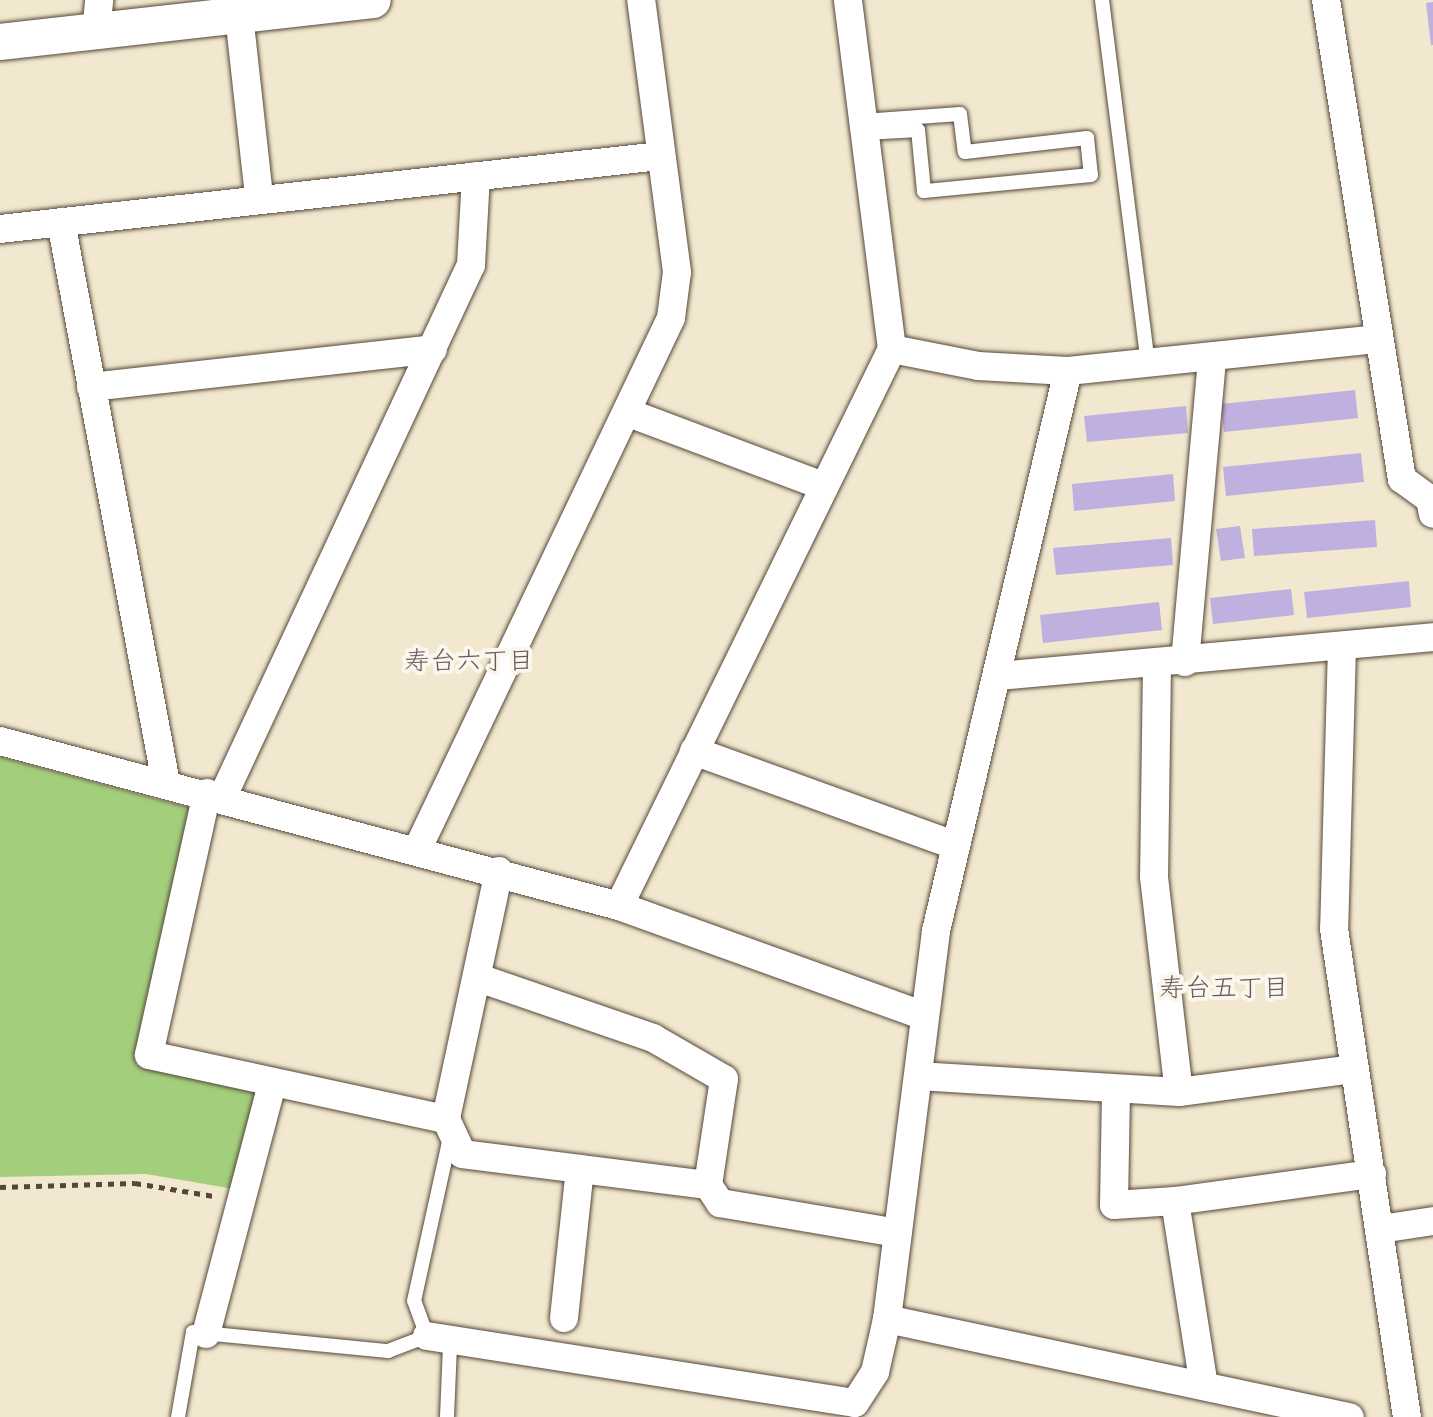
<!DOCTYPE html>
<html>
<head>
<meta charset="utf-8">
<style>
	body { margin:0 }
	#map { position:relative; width:1433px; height:1417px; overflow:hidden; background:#f2e8cf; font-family:"Gochi Hand","Klee One",sans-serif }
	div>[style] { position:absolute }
	.green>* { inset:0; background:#a3cf7c }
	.building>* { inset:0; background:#bfb0e0 }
	.path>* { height:5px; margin-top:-2.5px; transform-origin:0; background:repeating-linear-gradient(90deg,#564639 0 6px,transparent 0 12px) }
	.roads { filter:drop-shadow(0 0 2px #564639) drop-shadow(0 0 2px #564639) }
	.service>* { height:14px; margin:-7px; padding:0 7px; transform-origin:7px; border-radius:7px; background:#fff }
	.minor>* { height:28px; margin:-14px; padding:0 14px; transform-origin:14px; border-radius:14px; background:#fff }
	.tertiary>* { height:36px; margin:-18px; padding:0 18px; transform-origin:18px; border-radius:18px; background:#fff }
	span { translate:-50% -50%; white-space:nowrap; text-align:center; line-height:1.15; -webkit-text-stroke:8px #fbf7ec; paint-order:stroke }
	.neighbourhood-label { font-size:26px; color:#695962 }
</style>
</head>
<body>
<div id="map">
	<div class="green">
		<i style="clip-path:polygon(0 757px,190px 808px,136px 1065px,255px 1093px,259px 1103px,240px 1190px,146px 1174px,0 1177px)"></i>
	</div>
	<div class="building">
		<i style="clip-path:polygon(1433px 2px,1433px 45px,1431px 45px,1426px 3px)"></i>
		<i style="clip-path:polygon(1355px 390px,1358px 418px,1224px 432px,1221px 404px)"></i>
		<i style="clip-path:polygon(1186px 406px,1188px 433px,1087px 442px,1084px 416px)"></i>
		<i style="clip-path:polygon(1361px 453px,1364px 482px,1226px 496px,1223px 467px)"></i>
		<i style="clip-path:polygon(1173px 474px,1175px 501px,1074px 511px,1072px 484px)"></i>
		<i style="clip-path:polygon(1375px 520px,1377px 547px,1254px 556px,1252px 529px)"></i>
		<i style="clip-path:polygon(1240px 526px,1245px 558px,1221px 561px,1216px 529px)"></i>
		<i style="clip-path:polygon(1171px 538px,1173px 565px,1056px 575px,1053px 548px)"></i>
		<i style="clip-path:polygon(1409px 581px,1411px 607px,1307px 618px,1304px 592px)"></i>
		<i style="clip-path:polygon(1291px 589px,1294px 615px,1213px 624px,1210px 598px)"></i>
		<i style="clip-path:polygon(1159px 602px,1162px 630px,1043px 643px,1040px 615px)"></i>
	</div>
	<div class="path">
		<i style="left:0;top:1187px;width:135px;rotate:-1.7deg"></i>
		<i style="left:135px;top:1183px;width:80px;rotate:9.3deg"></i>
	</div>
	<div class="roads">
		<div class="service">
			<i style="left:1102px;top:0;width:367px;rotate:82.8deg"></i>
			<i style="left:863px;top:121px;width:97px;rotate:-4.1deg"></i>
			<i style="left:960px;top:114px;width:38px;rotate:83deg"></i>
			<i style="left:965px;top:152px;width:123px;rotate:-6.5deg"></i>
			<i style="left:1087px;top:138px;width:37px;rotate:84deg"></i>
			<i style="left:1091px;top:175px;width:168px;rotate:174.5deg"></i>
			<i style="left:924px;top:191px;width:61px;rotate:-95.6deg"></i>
			<i style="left:918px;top:130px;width:53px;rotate:176.8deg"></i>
			<i style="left:178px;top:1417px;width:86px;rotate:-80deg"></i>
			<i style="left:193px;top:1332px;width:196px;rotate:5.6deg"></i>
			<i style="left:388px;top:1351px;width:42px;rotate:-21deg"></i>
			<i style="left:447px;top:1417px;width:73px;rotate:-87.6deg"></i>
			<i style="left:450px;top:1344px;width:24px;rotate:-161deg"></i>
			<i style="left:427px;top:1336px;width:37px;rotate:-110deg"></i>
			<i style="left:414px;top:1301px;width:168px;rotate:-77.6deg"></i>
		</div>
		<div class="minor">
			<i style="left:1326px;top:0;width:485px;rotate:81deg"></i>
			<i style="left:1402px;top:479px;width:34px;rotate:36deg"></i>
			<i style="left:1430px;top:499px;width:15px;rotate:79deg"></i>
			<i style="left:239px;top:15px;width:183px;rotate:83.7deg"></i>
			<i style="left:96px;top:31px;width:31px;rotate:-84deg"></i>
			<i style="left:61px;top:222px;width:571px;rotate:79.4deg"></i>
			<i style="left:0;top:229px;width:664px;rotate:-6.31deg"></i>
			<i style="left:892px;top:349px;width:88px;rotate:11.2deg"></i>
			<i style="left:978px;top:366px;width:90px;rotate:3.2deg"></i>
			<i style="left:1068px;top:371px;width:310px;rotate:-5.9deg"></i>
			<i style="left:91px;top:387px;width:344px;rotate:-6.3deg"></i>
			<i style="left:629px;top:413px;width:207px;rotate:20.6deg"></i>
			<i style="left:1342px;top:647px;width:282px;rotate:91.6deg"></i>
			<i style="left:1334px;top:929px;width:493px;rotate:81.5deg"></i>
			<i style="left:1185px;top:662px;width:306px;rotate:-84.9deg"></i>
			<i style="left:1157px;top:665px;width:212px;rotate:90.8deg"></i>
			<i style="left:1154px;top:877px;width:216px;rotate:83.4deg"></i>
			<i style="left:998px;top:676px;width:437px;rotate:-5.1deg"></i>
			<i style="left:0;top:741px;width:641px;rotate:14.93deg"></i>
			<i style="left:619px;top:906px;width:324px;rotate:19.8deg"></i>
			<i style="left:694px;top:751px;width:276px;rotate:19.9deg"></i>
			<i style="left:207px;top:793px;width:268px;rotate:102.5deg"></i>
			<i style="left:149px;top:1055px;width:304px;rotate:12.2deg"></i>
			<i style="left:223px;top:796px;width:586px;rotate:-64.97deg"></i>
			<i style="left:471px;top:265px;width:89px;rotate:-86.8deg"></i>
			<i style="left:418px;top:848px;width:587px;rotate:-64.48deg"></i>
			<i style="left:671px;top:318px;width:46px;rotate:-82.6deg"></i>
			<i style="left:677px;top:272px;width:274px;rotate:-97.5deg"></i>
			<i style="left:499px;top:871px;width:254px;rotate:102.1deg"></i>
			<i style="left:446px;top:1119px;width:38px;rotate:65deg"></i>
			<i style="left:462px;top:1154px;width:248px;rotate:7.2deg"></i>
			<i style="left:708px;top:1185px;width:22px;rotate:56deg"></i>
			<i style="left:720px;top:1203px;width:180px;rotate:9.6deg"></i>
			<i style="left:619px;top:906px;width:620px;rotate:-63.89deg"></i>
			<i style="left:892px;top:349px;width:352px;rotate:-97.2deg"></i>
			<i style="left:479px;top:978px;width:184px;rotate:19deg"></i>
			<i style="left:653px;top:1038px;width:82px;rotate:30deg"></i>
			<i style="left:724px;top:1079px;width:107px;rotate:98.6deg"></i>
			<i style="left:918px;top:1076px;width:261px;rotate:3.5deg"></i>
			<i style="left:1179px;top:1092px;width:177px;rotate:-7.5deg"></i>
			<i style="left:1116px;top:1091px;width:114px;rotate:91deg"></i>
			<i style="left:1114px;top:1205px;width:61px;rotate:-3.8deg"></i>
			<i style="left:1175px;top:1201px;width:187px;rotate:81.1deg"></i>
			<i style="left:1175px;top:1201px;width:199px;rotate:-7.8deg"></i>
			<i style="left:1381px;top:1229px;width:53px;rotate:-8.7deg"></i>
			<i style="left:564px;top:1318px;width:150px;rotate:-83.9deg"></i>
			<i style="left:887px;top:1319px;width:473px;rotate:12deg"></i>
			<i style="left:206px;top:1334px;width:258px;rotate:-75.2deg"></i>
			<i style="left:427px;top:1336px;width:433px;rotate:8.9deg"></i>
			<i style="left:855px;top:1403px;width:37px;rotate:-57deg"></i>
			<i style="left:875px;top:1372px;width:54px;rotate:-77.2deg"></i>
			<i style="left:887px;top:1319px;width:391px;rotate:-82.8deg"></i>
			<i style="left:936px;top:931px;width:575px;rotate:-76.74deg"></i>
		</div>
		<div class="tertiary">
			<i style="left:0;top:42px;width:375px;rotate:-6.4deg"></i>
		</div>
	</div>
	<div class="neighbourhood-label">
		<span style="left:469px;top:665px">寿台六丁目</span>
		<span style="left:1224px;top:992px">寿台五丁目</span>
	</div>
</div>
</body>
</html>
